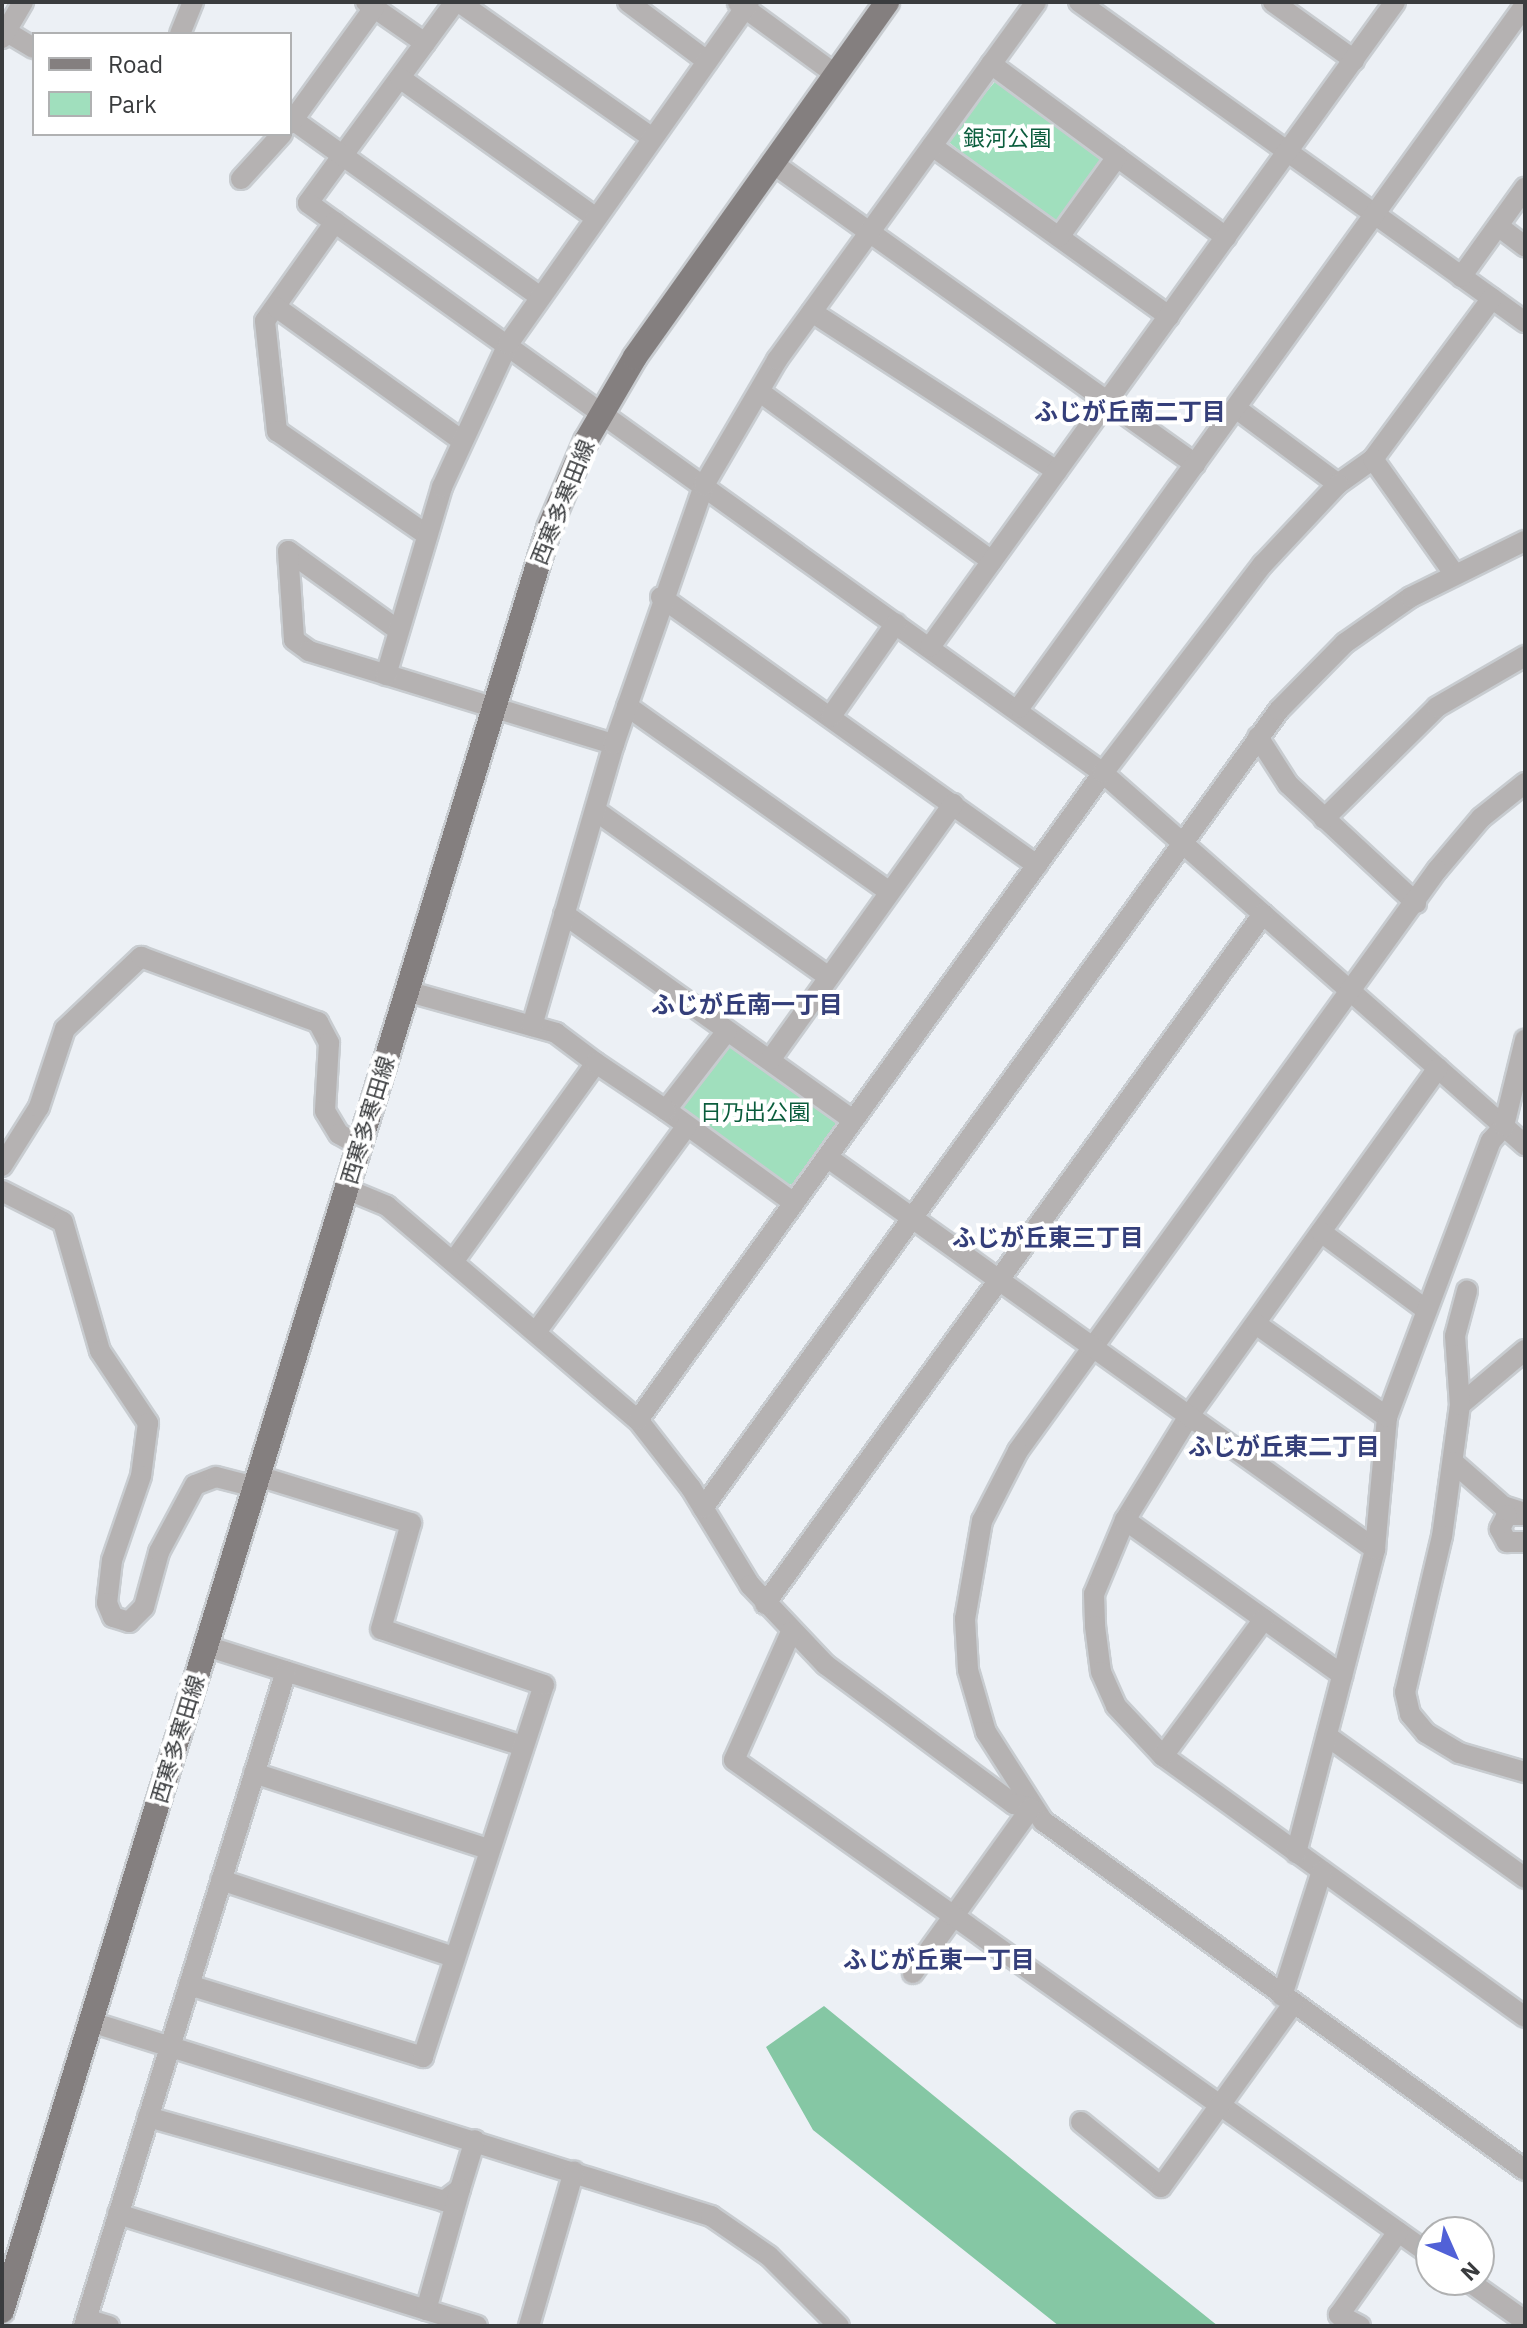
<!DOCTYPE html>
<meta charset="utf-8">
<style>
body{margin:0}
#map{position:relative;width:1527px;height:2328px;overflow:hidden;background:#ecf0f5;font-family:"IBM Plex Sans","Noto Sans JP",sans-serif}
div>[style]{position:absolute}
.green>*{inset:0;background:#a0dfbd}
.forest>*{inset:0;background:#85c7a4}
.roads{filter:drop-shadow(2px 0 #c8ccd0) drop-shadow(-2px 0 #c8ccd0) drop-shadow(0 2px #c8ccd0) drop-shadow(0 -2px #c8ccd0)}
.minor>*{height:20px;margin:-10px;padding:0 10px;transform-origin:10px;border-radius:10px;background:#b5b2b2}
.major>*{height:24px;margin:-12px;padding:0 12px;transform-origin:12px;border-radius:12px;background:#847f7f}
span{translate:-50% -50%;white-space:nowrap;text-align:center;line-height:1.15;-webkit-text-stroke:8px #fff;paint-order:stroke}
.park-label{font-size:22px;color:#0b5d3d}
.street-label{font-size:22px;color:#3a3c3e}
.neighbourhood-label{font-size:24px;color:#353f7a;font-weight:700}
.frame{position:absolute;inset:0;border:4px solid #3a3c3e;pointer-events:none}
.legend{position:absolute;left:32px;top:32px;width:260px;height:104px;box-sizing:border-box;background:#fff;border:2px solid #b0b1b2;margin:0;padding:10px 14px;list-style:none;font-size:24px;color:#3a3c3e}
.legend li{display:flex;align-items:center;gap:16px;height:40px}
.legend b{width:40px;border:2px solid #b0b1b2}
.north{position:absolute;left:1415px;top:2216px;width:80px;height:80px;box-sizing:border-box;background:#fff;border:2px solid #b0b1b2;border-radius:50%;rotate:135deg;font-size:22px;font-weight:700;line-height:32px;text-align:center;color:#3a3c3e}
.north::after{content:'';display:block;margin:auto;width:28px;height:36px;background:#5161d7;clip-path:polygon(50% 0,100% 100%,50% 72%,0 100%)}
</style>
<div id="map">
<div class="green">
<div style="clip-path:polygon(998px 78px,1104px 158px,1105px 166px,1055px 226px,946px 140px)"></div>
<div style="clip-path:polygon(732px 1042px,834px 1116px,836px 1125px,796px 1183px,785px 1186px,680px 1111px,723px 1043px)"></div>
</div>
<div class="forest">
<div style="clip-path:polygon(824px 2006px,1070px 2207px,1218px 2326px,1059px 2326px,813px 2130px,766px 2047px)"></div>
</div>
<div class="roads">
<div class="minor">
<div style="left:366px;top:2px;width:72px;rotate:34.8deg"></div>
<div style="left:455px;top:2px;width:249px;rotate:126.2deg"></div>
<div style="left:308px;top:203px;width:978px;rotate:35.64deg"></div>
<div style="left:1103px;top:773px;width:563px;rotate:41.4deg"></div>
<div style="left:459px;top:2px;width:235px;rotate:35.1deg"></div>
<div style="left:628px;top:2px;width:99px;rotate:36.8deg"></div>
<div style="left:1079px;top:2px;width:549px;rotate:35.66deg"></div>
<div style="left:1273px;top:2px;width:100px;rotate:35.6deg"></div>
<div style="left:738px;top:3px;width:120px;rotate:36.2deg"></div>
<div style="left:2px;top:29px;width:37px;rotate:31deg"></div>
<div style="left:180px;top:34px;width:35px;rotate:-68deg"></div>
<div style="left:2px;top:38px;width:42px;rotate:-59.7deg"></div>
<div style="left:991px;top:64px;width:292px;rotate:36.4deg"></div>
<div style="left:400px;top:78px;width:239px;rotate:35.5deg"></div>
<div style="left:293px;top:120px;width:304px;rotate:35.6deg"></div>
<div style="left:290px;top:124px;width:143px;rotate:-54.1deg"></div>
<div style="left:932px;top:146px;width:292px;rotate:35.7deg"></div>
<div style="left:771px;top:162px;width:521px;rotate:35.46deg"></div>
<div style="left:241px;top:179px;width:61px;rotate:-47.7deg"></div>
<div style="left:335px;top:222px;width:121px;rotate:125.3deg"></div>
<div style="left:265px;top:321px;width:111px;rotate:83.8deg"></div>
<div style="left:277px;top:431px;width:183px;rotate:34.7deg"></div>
<div style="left:1498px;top:226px;width:34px;rotate:37deg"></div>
<div style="left:1059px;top:237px;width:99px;rotate:-54.1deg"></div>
<div style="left:1461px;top:277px;width:110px;rotate:-54.3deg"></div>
<div style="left:276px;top:307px;width:228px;rotate:35.7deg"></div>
<div style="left:812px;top:312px;width:292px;rotate:33deg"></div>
<div style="left:760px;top:392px;width:287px;rotate:36.1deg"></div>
<div style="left:1237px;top:409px;width:126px;rotate:36.6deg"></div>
<div style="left:1338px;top:484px;width:43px;rotate:-35.5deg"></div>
<div style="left:1373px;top:459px;width:200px;rotate:-53.5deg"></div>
<div style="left:1373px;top:459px;width:138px;rotate:54.7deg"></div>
<div style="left:661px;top:597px;width:462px;rotate:35.5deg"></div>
<div style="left:398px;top:630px;width:135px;rotate:-144.3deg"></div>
<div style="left:288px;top:551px;width:89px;rotate:86.1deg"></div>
<div style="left:294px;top:640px;width:19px;rotate:36deg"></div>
<div style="left:309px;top:651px;width:319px;rotate:17deg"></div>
<div style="left:930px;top:647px;width:795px;rotate:-54.21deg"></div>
<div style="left:386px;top:675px;width:196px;rotate:-73.4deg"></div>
<div style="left:442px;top:487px;width:157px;rotate:-65.2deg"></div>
<div style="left:508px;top:344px;width:418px;rotate:-54.8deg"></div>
<div style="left:627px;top:706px;width:322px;rotate:35.3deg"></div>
<div style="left:1019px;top:708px;width:866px;rotate:-54.25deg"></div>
<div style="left:831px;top:716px;width:113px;rotate:-55deg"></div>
<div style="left:1258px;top:737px;width:56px;rotate:57.4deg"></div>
<div style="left:1288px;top:784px;width:175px;rotate:42.9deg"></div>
<div style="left:1525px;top:783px;width:56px;rotate:141.5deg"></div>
<div style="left:1481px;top:818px;width:68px;rotate:130.2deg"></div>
<div style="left:1437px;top:870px;width:716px;rotate:125.8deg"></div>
<div style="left:1018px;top:1451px;width:79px;rotate:117.2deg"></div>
<div style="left:982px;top:1521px;width:99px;rotate:99.8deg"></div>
<div style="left:965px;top:1619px;width:51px;rotate:86.6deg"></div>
<div style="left:968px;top:1670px;width:65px;rotate:73.8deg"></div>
<div style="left:986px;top:1732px;width:106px;rotate:57.4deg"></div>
<div style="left:1043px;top:1821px;width:595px;rotate:35.91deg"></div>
<div style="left:596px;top:811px;width:286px;rotate:35.5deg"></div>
<div style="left:1324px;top:819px;width:159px;rotate:-44.7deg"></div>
<div style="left:1437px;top:707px;width:102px;rotate:-30.1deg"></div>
<div style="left:564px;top:914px;width:355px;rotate:35.5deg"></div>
<div style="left:406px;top:991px;width:156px;rotate:15.6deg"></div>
<div style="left:556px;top:1033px;width:50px;rotate:36.9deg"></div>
<div style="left:596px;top:1063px;width:245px;rotate:125.7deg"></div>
<div style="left:532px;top:1026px;width:294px;rotate:-73.8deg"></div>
<div style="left:614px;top:744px;width:274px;rotate:-70.8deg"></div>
<div style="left:704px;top:485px;width:145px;rotate:-59.7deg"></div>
<div style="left:777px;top:360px;width:442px;rotate:-54.1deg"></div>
<div style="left:727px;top:1031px;width:100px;rotate:127.7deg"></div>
<div style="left:666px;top:1110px;width:158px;rotate:36deg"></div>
<div style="left:770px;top:1060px;width:315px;rotate:-54.4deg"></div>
<div style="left:596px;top:1063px;width:84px;rotate:33.9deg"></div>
<div style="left:1438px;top:1068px;width:428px;rotate:125.6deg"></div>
<div style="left:1189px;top:1416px;width:122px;rotate:121.6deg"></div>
<div style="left:1125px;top:1520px;width:80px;rotate:112.7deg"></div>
<div style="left:1094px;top:1594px;width:32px;rotate:88deg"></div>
<div style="left:1095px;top:1626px;width:46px;rotate:82.6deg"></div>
<div style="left:1101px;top:1672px;width:37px;rotate:66deg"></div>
<div style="left:1116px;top:1706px;width:69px;rotate:46.8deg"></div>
<div style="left:1163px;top:1756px;width:446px;rotate:35.8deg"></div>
<div style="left:827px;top:1157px;width:674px;rotate:35.58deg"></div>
<div style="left:2px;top:1166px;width:70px;rotate:-57.9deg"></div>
<div style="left:39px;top:1107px;width:82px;rotate:-71.6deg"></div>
<div style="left:65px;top:1029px;width:105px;rotate:-43.5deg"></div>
<div style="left:141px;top:957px;width:189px;rotate:20.2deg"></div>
<div style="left:318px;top:1022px;width:24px;rotate:62deg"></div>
<div style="left:329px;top:1043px;width:68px;rotate:93.4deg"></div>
<div style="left:325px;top:1111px;width:27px;rotate:59deg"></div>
<div style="left:339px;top:1134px;width:23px;rotate:29deg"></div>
<div style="left:346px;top:1189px;width:44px;rotate:22.5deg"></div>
<div style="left:387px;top:1206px;width:330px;rotate:40.5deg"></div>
<div style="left:638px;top:1420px;width:86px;rotate:52.1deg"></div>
<div style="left:691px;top:1488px;width:114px;rotate:58.7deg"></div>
<div style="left:750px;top:1585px;width:110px;rotate:46.5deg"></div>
<div style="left:826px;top:1665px;width:234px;rotate:36.5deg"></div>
<div style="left:1014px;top:1804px;width:17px;rotate:13deg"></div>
<div style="left:1031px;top:1808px;width:203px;rotate:125.6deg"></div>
<div style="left:2px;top:1191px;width:68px;rotate:26.9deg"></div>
<div style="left:63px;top:1222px;width:134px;rotate:74deg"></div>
<div style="left:100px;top:1351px;width:87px;rotate:56.3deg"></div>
<div style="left:148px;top:1423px;width:53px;rotate:97.5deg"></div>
<div style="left:141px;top:1476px;width:89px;rotate:109deg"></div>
<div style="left:112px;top:1560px;width:43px;rotate:96.6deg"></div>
<div style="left:107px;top:1603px;width:15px;rotate:67deg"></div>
<div style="left:113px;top:1617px;width:17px;rotate:17deg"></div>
<div style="left:129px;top:1622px;width:21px;rotate:-45deg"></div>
<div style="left:144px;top:1607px;width:57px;rotate:-74.7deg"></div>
<div style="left:159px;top:1552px;width:76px;rotate:-61.8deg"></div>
<div style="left:195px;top:1485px;width:22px;rotate:-21deg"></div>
<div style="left:216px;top:1477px;width:40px;rotate:14.4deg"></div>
<div style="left:1321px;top:1232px;width:129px;rotate:36.5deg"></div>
<div style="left:1256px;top:1324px;width:161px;rotate:35.4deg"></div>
<div style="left:536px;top:1332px;width:255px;rotate:-53.8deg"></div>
<div style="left:1525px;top:1350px;width:85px;rotate:139.8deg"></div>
<div style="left:1460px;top:1405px;width:132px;rotate:97.8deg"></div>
<div style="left:1442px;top:1536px;width:160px;rotate:103.3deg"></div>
<div style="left:1405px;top:1692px;width:23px;rotate:77deg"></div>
<div style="left:1410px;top:1714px;width:25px;rotate:50deg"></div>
<div style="left:1426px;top:1733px;width:39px;rotate:31deg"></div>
<div style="left:1459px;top:1753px;width:69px;rotate:16.1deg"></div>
<div style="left:1460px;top:1405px;width:69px;rotate:-94.1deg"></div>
<div style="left:1455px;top:1336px;width:47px;rotate:-75.1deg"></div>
<div style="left:638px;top:1420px;width:797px;rotate:-54.3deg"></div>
<div style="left:1103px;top:773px;width:263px;rotate:-52.6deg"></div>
<div style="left:1263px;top:564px;width:110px;rotate:-46.8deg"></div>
<div style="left:1453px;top:1462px;width:67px;rotate:41.3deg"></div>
<div style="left:1503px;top:1506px;width:23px;rotate:18deg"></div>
<div style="left:703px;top:1508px;width:984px;rotate:-54.18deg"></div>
<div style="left:1279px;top:710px;width:94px;rotate:-45.4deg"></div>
<div style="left:1345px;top:643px;width:80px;rotate:-34.9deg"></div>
<div style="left:1411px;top:597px;width:127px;rotate:-26.2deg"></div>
<div style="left:1525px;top:1515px;width:18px;rotate:180deg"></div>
<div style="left:1507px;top:1515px;width:16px;rotate:117deg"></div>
<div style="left:1500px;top:1529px;width:15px;rotate:62deg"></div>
<div style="left:1507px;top:1542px;width:18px"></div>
<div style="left:1125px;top:1520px;width:267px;rotate:35.5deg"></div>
<div style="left:765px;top:1604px;width:851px;rotate:-54.18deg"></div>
<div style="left:791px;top:1632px;width:140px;rotate:114deg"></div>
<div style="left:734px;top:1760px;width:855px;rotate:35.38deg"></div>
<div style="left:206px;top:1646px;width:329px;rotate:17.5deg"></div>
<div style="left:1327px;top:1736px;width:244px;rotate:35.6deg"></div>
<div style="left:1163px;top:1756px;width:170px;rotate:-53.6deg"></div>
<div style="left:254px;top:1773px;width:246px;rotate:18deg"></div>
<div style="left:1296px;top:1853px;width:314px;rotate:-75.4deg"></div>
<div style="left:1375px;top:1549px;width:133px;rotate:-84.8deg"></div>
<div style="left:1387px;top:1417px;width:295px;rotate:-69.4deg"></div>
<div style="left:1491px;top:1141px;width:20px;rotate:-49deg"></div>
<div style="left:1504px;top:1126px;width:89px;rotate:-76.3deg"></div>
<div style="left:221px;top:1880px;width:245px;rotate:18.3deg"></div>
<div style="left:189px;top:1985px;width:245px;rotate:17.1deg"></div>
<div style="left:423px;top:2057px;width:391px;rotate:-72deg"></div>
<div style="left:544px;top:1685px;width:172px;rotate:-161deg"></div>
<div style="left:381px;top:1629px;width:110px;rotate:-74.2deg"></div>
<div style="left:411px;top:1523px;width:160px;rotate:-162.9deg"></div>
<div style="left:1282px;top:1996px;width:131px;rotate:-72.3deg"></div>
<div style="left:91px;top:2022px;width:650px;rotate:17.38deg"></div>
<div style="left:711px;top:2216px;width:70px;rotate:34.6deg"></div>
<div style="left:769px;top:2256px;width:99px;rotate:45deg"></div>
<div style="left:148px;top:2117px;width:308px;rotate:15.8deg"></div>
<div style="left:444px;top:2201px;width:20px;rotate:-37deg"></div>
<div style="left:460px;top:2189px;width:51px;rotate:-73deg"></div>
<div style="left:1081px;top:2122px;width:103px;rotate:39.1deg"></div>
<div style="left:1161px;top:2187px;width:226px;rotate:-54.2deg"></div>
<div style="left:118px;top:2214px;width:376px;rotate:17.3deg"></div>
<div style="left:1467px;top:2280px;width:71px;rotate:35.3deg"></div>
<div style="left:426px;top:2310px;width:126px;rotate:-74.3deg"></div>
<div style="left:86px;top:2319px;width:24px;rotate:17deg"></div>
<div style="left:84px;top:2326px;width:685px;rotate:-72.86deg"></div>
<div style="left:529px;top:2326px;width:161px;rotate:-73.8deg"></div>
<div style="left:1360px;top:2326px;width:24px;rotate:-152deg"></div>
<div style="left:1339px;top:2315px;width:102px;rotate:-54.6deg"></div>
</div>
<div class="major">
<div style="left:2px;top:2311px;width:1865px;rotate:-72.94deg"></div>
<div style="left:549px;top:528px;width:95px;rotate:-67deg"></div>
<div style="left:586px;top:441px;width:97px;rotate:-59.7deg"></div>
<div style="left:635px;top:357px;width:435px;rotate:-54.6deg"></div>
</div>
</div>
<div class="park-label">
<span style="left:1007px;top:138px">銀河公園</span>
<span style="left:755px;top:1112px">日乃出公園</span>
</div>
<div class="street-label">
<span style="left:562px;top:502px;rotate:-68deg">西寒多寒田線</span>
<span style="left:367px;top:1120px;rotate:-73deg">西寒多寒田線</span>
<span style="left:177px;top:1739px;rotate:-73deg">西寒多寒田線</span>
</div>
<div class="neighbourhood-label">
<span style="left:1130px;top:412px">ふじが丘南二丁目</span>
<span style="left:747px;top:1005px">ふじが丘南一丁目</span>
<span style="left:1048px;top:1238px">ふじが丘東三丁目</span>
<span style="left:1284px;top:1447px">ふじが丘東二丁目</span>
<span style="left:939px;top:1960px">ふじが丘東一丁目</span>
</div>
<div class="frame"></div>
<ul class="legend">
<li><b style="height:10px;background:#847f7f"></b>Road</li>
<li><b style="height:22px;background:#a0dfbd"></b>Park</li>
</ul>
<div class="north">N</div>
</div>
